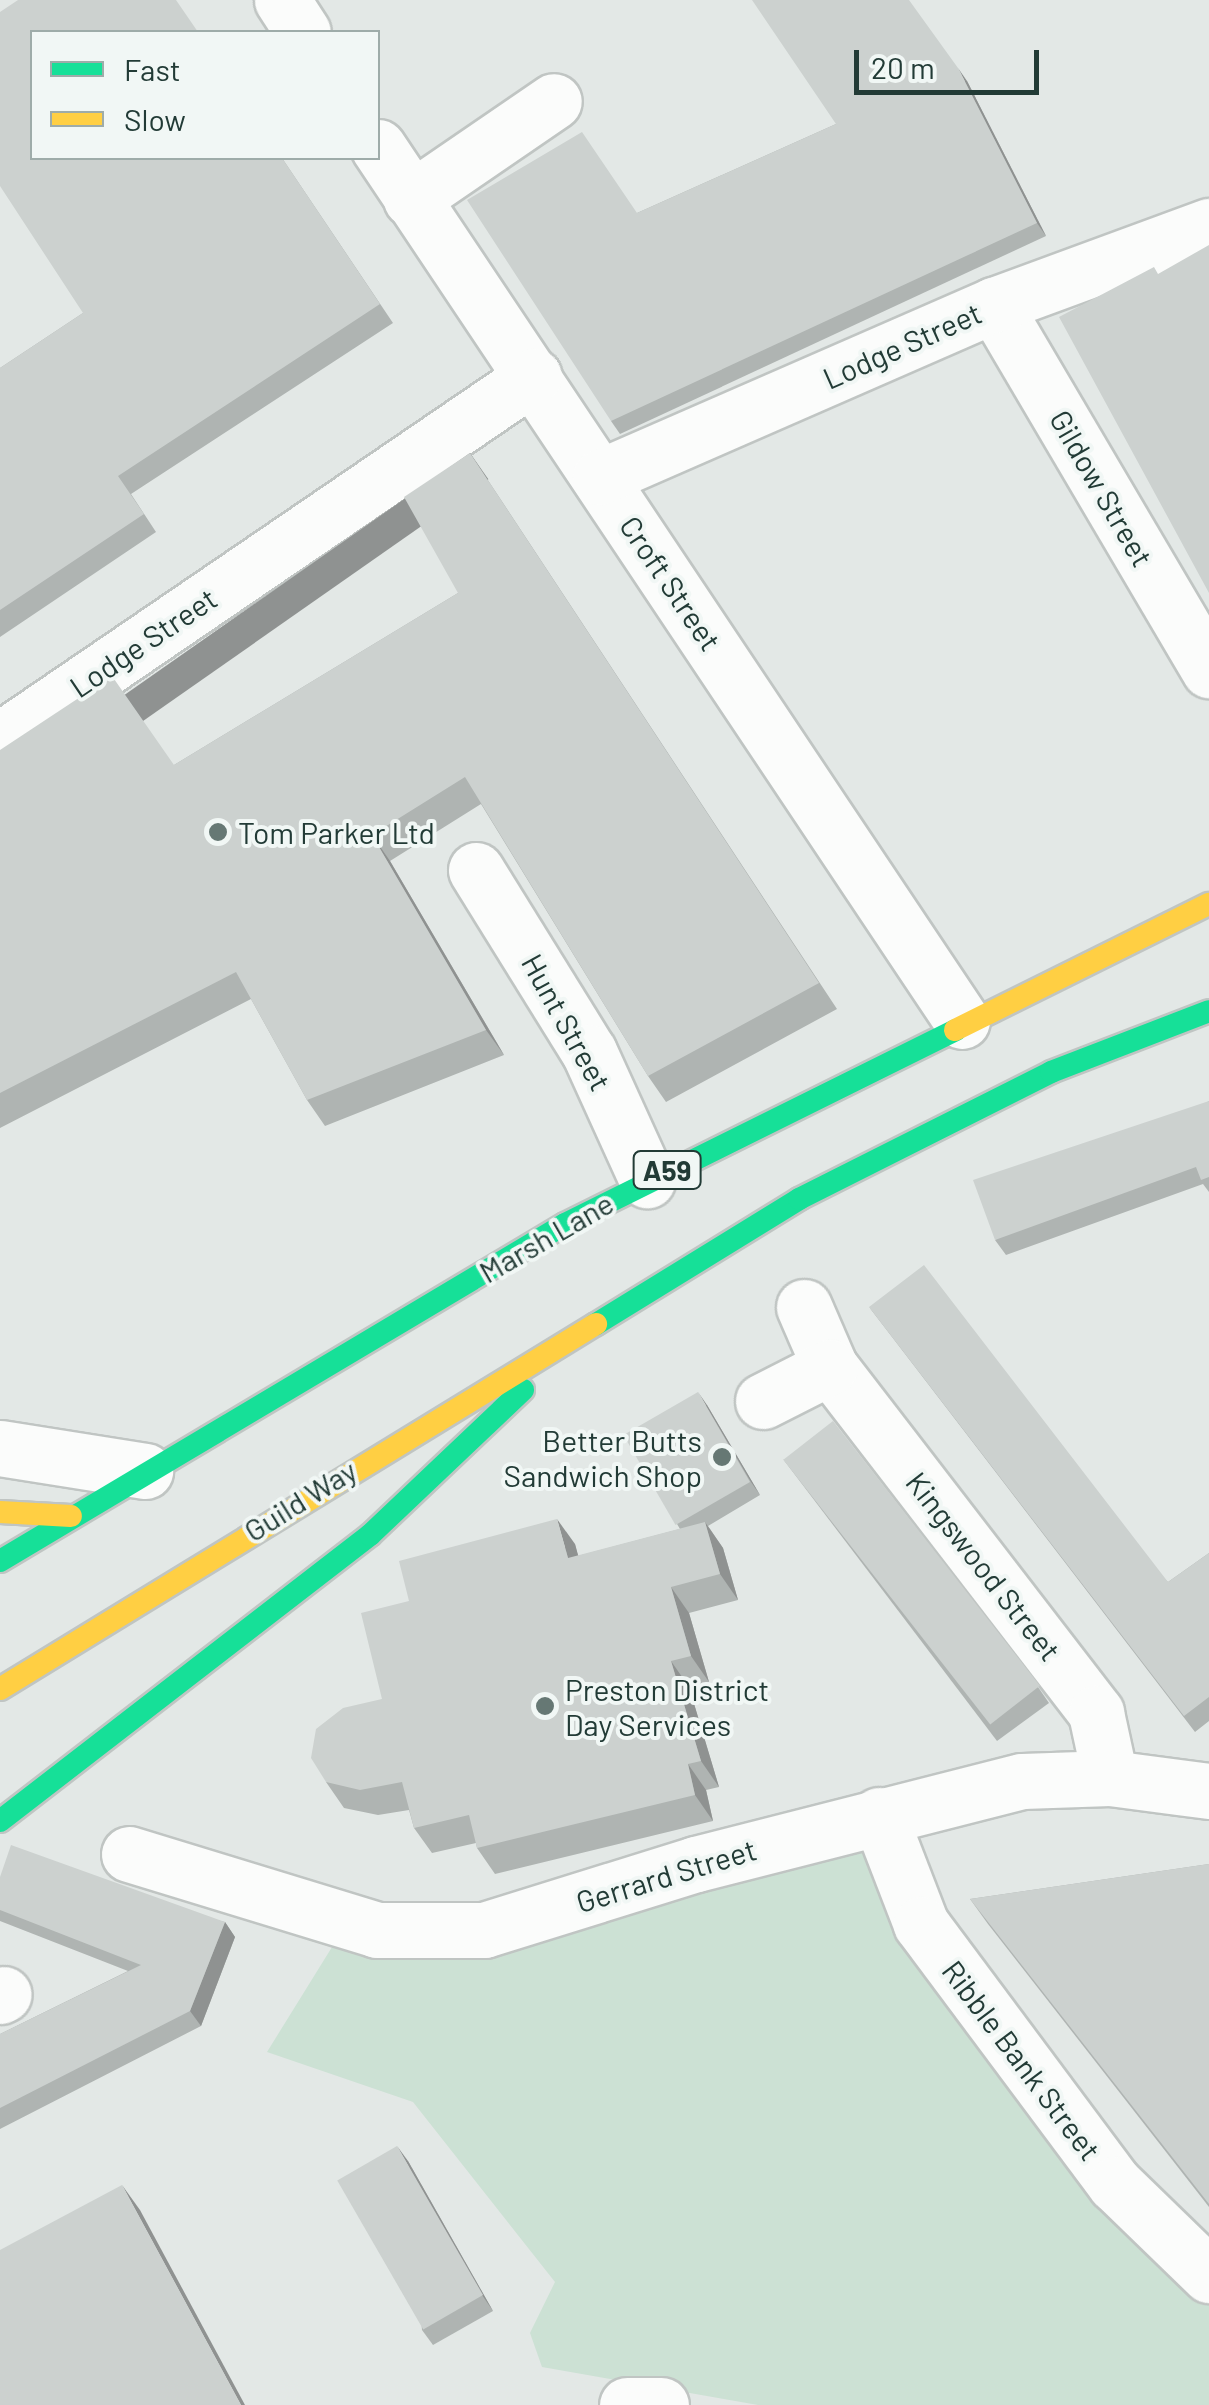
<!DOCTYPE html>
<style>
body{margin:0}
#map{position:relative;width:1209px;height:2405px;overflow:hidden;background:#e3e8e6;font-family:Barlow,sans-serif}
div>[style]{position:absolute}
.green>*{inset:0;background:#cce1d4}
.roads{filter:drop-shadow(2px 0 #c0c5c3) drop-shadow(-2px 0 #c0c5c3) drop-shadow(0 2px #c0c5c3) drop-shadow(0 -2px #c0c5c3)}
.street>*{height:55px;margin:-27.5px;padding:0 27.5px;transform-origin:27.5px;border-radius:27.5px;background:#fbfcfb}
.fast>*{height:22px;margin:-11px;padding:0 11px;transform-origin:11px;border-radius:11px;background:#16e098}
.slow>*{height:22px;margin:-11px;padding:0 11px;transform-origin:11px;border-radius:11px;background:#ffcf43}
.wall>*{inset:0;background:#afb4b2}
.shaded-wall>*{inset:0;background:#8f9291;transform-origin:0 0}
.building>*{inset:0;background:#ccd1cf;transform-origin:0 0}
.dots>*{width:28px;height:28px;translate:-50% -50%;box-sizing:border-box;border:5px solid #f1f7f5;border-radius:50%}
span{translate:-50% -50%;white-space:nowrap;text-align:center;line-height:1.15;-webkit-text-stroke:8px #f1f7f5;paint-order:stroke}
.shield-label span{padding:2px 8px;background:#f1f7f5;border:2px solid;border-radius:8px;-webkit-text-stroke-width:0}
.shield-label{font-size:28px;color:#223b36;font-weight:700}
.street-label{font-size:30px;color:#223b36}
.poi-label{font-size:30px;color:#223b36}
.left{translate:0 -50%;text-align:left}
.right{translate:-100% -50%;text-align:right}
.legend{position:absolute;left:30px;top:30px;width:350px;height:130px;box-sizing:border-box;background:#f1f7f5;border:2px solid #9eaca9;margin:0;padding:12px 18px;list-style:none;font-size:30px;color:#223b36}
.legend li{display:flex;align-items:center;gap:20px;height:50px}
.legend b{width:50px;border:2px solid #9eaca9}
.scale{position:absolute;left:854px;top:50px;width:185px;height:45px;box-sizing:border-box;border:5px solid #223b36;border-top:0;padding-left:12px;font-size:30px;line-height:35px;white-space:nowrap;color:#223b36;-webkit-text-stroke:8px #f1f7f5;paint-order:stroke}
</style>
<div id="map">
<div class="green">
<div style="clip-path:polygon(868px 1831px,1209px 2291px,1209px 2405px,758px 2405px,542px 2367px,530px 2333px,555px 2282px,413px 2102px,267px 2052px,337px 1939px)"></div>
</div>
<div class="roads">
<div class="street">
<div style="left:282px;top:0;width:38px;rotate:57deg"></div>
<div style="left:378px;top:147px;width:1051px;rotate:56.25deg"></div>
<div style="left:411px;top:199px;width:173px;rotate:-34.4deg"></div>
<div style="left:994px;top:305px;width:424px;rotate:59.5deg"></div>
<div style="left:600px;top:477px;width:430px;rotate:-23.6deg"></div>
<div style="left:994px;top:305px;width:229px;rotate:-20.2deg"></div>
<div style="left:0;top:740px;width:646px;rotate:-34.28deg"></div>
<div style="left:476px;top:870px;width:214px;rotate:58.2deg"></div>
<div style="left:589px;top:1052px;width:141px;rotate:65.6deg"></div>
<div style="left:804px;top:1307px;width:65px;rotate:66.6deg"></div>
<div style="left:830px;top:1367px;width:436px;rotate:52.4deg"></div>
<div style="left:1096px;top:1713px;width:66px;rotate:77.8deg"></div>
<div style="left:763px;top:1401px;width:75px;rotate:-26.9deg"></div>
<div style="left:0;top:1448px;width:147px;rotate:9deg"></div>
<div style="left:879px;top:1815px;width:117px;rotate:68.9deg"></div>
<div style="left:921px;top:1924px;width:324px;rotate:53.3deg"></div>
<div style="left:1115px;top:2184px;width:131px;rotate:44.1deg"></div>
<div style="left:129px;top:1854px;width:259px;rotate:17deg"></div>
<div style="left:377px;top:1930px;width:107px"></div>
<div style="left:484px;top:1930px;width:222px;rotate:-17.3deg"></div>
<div style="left:696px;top:1864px;width:336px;rotate:-14.3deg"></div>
<div style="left:1022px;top:1781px;width:88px;rotate:-2deg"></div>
<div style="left:1110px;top:1778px;width:100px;rotate:7.5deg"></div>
<div style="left:0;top:1996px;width:4px;rotate:-27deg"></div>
<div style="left:627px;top:2405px;width:34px"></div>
</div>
<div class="fast">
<div style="left:596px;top:1324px;width:238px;rotate:-31.6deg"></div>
<div style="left:799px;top:1199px;width:282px;rotate:-26.7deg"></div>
<div style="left:1051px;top:1072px;width:169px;rotate:-21.1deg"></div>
<div style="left:0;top:1561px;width:658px;rotate:-30.81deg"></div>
<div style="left:565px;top:1224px;width:436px;rotate:-26.4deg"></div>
<div style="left:0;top:1821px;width:468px;rotate:-37.7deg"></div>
<div style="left:370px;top:1535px;width:211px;rotate:-43.5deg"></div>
</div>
<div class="slow">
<div style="left:955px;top:1030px;width:284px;rotate:-26.4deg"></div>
<div style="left:0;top:1512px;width:71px;rotate:3.2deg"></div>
<div style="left:0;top:1689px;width:699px;rotate:-31.48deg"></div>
</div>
</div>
<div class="wall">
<div style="clip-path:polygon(967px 81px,1046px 236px,620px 434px,611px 421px,637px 213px,836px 124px)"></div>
<div style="clip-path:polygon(282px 158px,393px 323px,131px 494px,156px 532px,0 637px,0 368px,83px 313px)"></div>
<div style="clip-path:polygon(470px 453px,837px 1009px,666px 1102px,648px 1076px,481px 804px,390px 861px,504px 1055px,325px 1126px,307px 1100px,251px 999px,0 1128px,0 750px,174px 765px,458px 593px)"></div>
<div style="clip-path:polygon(1209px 1101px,1209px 1192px,1203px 1184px,1006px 1255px,995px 1240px)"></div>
<div style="clip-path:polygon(869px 1307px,1168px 1582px,1209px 1553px,1209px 1721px,1195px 1732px)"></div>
<div style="clip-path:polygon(707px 1405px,760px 1495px,708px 1526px,723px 1548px,738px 1600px,689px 1613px,709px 1682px,689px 1687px,719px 1787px,706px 1790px,713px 1821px,495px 1874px,477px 1848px,476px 1843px,432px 1853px,414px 1828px,409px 1810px,378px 1815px,344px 1808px,326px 1782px,382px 1699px,409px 1601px,575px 1544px,578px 1556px,680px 1529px,624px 1435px)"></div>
<div style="clip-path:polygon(783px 1459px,1038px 1687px,1049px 1703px,997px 1741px)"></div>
<div style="clip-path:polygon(1209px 1864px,1209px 2207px,988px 1924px,970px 1899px)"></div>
<div style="clip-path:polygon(0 1877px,225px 1922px,235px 1937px,201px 2026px,0 2129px,0 2034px,128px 1971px,0 1921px)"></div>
<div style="clip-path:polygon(408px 2161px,493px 2311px,433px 2345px,422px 2330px)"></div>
</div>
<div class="shaded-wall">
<div style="clip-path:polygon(958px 68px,967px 81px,1046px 236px,1037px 223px)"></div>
<div style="left:470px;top:453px;width:32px;height:635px;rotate:55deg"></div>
<div style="clip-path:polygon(372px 835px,390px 861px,504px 1055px,486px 1030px)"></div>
<div style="clip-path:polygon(698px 1392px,707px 1405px,760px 1495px,751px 1482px)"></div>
<div style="clip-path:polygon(557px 1519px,575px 1544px,586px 1584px,568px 1558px)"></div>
<div style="clip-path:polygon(705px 1522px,723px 1548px,738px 1600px,720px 1574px)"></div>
<div style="clip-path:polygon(671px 1587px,689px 1613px,709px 1682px,691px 1656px)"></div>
<div style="clip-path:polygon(671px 1661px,689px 1687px,719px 1787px,701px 1761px)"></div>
<div style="clip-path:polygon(688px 1764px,706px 1790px,713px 1821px,695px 1795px)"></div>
<div style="clip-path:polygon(225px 1922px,235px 1937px,201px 2026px,190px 2011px)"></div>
<div style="clip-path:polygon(397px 2146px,408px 2161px,493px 2311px,482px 2295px)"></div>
<div style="clip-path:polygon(122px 2185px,140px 2210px,245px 2405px,241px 2405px)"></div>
</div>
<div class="building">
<div style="clip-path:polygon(18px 0,176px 0,198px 32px,32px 32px,32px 158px,282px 158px,380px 304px,118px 476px,144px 514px,0 610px,0 368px,83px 313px,0 186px,0 12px)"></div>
<div style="clip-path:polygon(752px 0,909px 0,958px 68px,1037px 223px,611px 421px,467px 200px,582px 132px,637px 213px,836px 124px)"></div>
<div style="clip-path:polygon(1209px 245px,1209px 593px,1059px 317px,1154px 267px,1158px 274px)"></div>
<div style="clip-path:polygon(470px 453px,819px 983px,648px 1076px,465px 777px,372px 835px,486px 1030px,307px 1100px,236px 972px,0 1093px,0 750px,112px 676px,174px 765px,458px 593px,404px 497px)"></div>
<div style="clip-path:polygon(1209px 1101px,1209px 1177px,1201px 1180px,1196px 1167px,995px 1240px,973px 1180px)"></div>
<div style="clip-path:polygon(924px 1265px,1168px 1582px,1209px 1553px,1209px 1697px,1184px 1716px,869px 1307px)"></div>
<div style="left:698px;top:1392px;width:104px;height:86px;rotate:60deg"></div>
<div style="left:833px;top:1421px;width:336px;height:63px;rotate:52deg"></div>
<div style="clip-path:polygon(557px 1519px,568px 1558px,705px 1522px,720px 1574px,671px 1587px,691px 1656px,671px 1661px,701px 1761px,688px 1764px,695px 1795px,477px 1848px,469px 1815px,414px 1828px,402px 1782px,360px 1790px,326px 1782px,311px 1758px,316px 1729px,343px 1708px,382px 1699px,361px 1613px,409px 1601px,399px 1561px)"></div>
<div style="clip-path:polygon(11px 1845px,225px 1922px,190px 2011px,0 2108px,0 2034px,141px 1965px,0 1910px,0 1877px)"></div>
<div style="clip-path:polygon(1209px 1864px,1209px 2204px,970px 1899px)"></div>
<div style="left:397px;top:2146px;width:172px;height:69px;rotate:60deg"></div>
<div style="clip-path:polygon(122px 2185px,241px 2405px,0 2405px,0 2250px)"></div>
</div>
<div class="dots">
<div style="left:218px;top:832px;background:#667874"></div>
<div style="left:722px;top:1457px;background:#667874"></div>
<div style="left:545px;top:1706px;background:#667874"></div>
</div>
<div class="shield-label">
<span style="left:667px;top:1170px">A59</span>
</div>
<div class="street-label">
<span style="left:902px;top:345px;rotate:-24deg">Lodge Street</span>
<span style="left:1102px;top:488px;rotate:60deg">Gildow Street</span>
<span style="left:671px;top:583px;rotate:56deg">Croft Street</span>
<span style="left:143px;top:642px;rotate:-34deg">Lodge Street</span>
<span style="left:567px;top:1022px;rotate:61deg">Hunt Street</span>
<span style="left:546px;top:1237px;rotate:-30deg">Marsh Lane</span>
<span style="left:300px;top:1500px;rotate:-32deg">Guild Way</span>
<span style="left:984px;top:1566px;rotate:52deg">Kingswood Street</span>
<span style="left:666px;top:1875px;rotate:-17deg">Gerrard Street</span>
<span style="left:1022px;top:2060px;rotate:53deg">Ribble Bank Street</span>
</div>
<div class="poi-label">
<span class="left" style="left:238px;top:832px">Tom Parker Ltd</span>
<span class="right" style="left:702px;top:1457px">Better Butts<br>Sandwich Shop</span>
<span class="left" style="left:565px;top:1706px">Preston District<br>Day Services</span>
</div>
<ul class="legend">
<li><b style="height:12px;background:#16e098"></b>Fast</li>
<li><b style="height:12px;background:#ffcf43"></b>Slow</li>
</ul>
<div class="scale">20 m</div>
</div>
